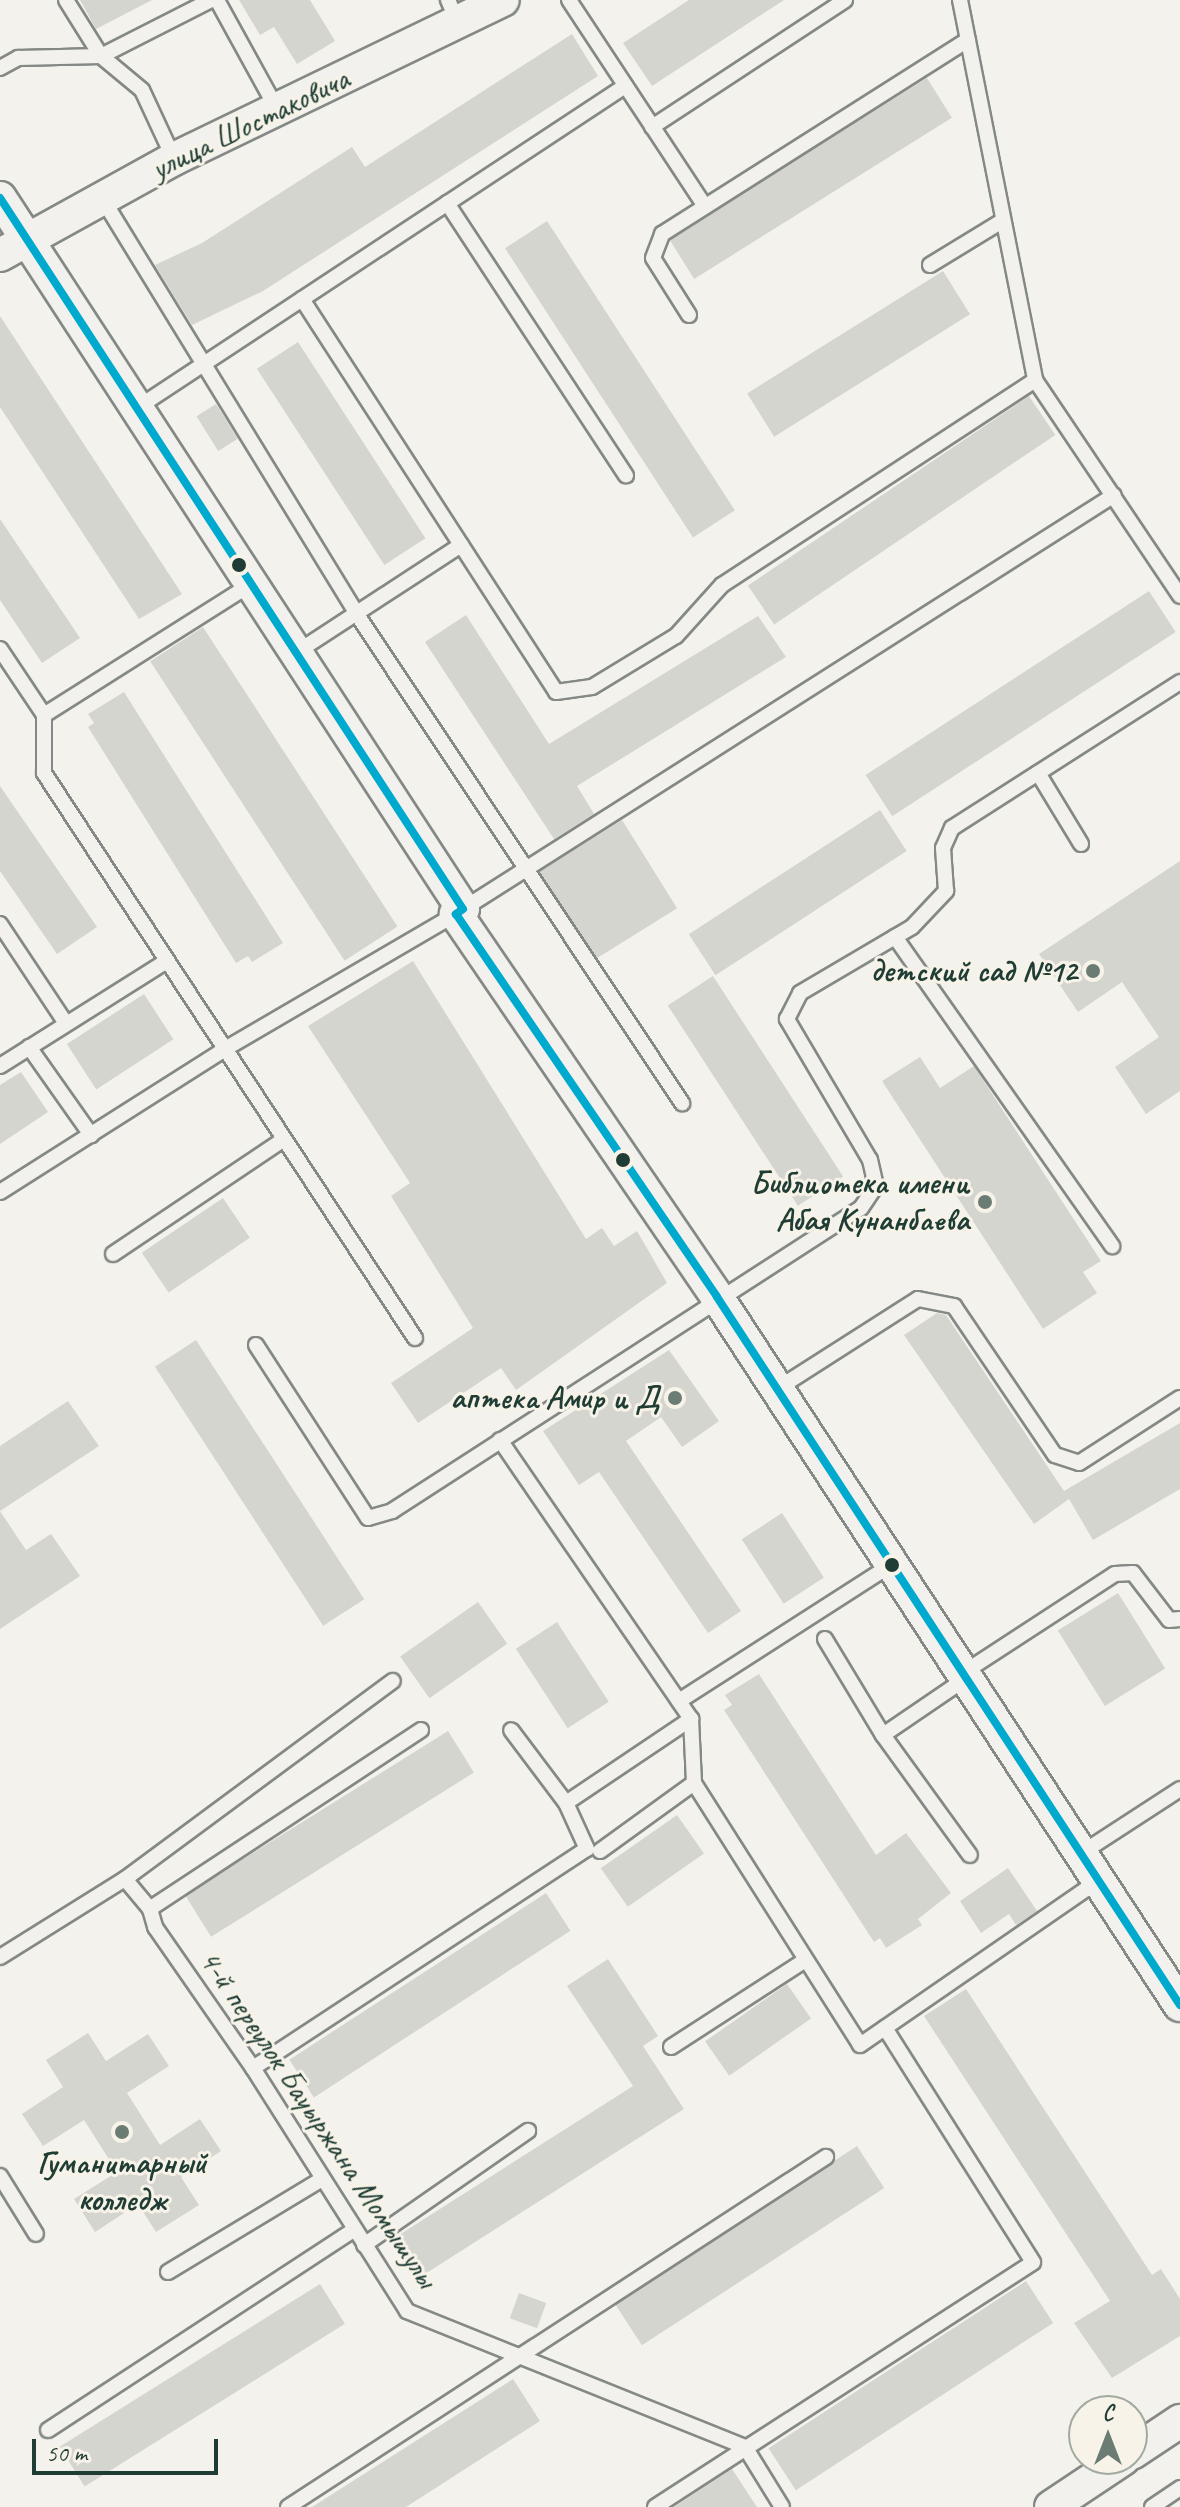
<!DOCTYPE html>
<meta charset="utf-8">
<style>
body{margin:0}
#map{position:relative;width:1180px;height:2507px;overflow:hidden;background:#f4f2ec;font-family:Caveat,sans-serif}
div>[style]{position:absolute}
.building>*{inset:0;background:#d5d5d0;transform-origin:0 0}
.roads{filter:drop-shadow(2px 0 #848985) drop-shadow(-2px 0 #848985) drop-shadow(0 2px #848985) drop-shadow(0 -2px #848985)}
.service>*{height:14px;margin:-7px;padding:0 7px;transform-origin:7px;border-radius:7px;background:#f2f1ed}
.tertiary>*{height:32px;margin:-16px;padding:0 16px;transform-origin:16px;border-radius:16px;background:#f2f1ed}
.bus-1>*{height:8px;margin:-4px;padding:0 4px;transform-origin:4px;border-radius:4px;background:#00a9ce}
.dots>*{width:22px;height:22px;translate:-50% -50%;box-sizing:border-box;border:4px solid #f7f3e8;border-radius:50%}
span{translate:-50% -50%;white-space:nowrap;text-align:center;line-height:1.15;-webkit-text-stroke:6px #f7f3e8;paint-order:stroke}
.street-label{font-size:32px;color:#1f3d34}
.poi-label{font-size:32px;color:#1f3d34;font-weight:700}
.right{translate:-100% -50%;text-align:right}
.north{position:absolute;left:1068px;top:2395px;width:80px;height:80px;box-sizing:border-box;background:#f7f3e8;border:2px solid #a1aaa0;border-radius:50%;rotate:0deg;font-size:22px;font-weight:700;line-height:32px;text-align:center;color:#1f3d34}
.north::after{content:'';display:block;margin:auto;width:28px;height:36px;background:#6a7c74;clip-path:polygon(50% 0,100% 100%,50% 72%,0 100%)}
.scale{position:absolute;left:32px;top:2439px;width:186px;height:36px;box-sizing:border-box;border:4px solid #1f3d34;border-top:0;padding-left:10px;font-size:24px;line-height:28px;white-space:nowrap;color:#1f3d34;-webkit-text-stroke:6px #f7f3e8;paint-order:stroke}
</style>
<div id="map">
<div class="building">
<div style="clip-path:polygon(80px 0,152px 0,96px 29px)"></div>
<div style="clip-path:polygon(239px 0,310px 0,335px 41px,297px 64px,274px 27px,260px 35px)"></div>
<div style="clip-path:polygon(689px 0,784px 0,652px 86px,623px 43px)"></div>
<div style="clip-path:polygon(572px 34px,598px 76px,263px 291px,192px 325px,155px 265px,202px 243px,352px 147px,365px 167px)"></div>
<div style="left:927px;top:78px;width:47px;height:304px;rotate:58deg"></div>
<div style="left:547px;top:221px;width:345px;height:50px;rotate:57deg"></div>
<div style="left:943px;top:271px;width:51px;height:231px;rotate:58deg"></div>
<div style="clip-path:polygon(0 316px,182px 594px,139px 619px,0 407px)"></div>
<div style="left:298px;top:342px;width:234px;height:49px;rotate:57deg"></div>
<div style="left:1029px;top:396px;width:47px;height:339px;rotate:56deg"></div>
<div style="left:216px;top:404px;width:41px;height:23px;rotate:58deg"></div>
<div style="clip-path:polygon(0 519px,80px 638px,42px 663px,0 600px)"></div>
<div style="left:1149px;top:591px;width:49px;height:338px;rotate:57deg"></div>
<div style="clip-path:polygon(466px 615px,549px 744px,758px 616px,786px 657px,577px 786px,594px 814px,554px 839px,425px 642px)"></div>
<div style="left:203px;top:627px;width:357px;height:63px;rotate:57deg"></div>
<div style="clip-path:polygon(124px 692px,283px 943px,252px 962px,248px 956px,236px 963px,88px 727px,94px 723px,88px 714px)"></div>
<div style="clip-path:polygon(0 786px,97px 927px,57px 954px,0 871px)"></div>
<div style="left:880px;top:810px;width:49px;height:228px;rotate:57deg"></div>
<div style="left:622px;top:820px;width:104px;height:97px;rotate:58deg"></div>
<div style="clip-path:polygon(1180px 861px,1180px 1091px,1146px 1114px,1115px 1067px,1159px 1037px,1122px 982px,1078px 1012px,1039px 954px)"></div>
<div style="clip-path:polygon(413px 961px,586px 1239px,602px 1228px,614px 1246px,637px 1231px,667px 1283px,516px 1390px,501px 1368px,418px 1423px,391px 1383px,473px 1328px,391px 1196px,410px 1183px,308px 1026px)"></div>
<div style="left:713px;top:976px;width:239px;height:54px;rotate:57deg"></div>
<div style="left:144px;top:994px;width:54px;height:92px;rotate:57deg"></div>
<div style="clip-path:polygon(920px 1057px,940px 1088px,974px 1066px,1101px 1261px,1083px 1272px,1097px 1293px,1043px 1329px,882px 1081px)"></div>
<div style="clip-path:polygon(21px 1072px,48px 1112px,0 1144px,0 1085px)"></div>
<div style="left:223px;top:1198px;width:48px;height:98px;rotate:56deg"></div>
<div style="clip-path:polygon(937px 1313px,946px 1315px,1064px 1491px,1180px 1423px,1180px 1489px,1093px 1540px,1069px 1499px,1034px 1524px,904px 1335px)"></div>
<div style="left:196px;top:1340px;width:309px;height:49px;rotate:57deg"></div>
<div style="clip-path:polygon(669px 1350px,719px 1421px,682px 1447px,661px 1417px,626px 1441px,741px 1611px,708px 1633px,599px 1472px,579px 1485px,543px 1431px)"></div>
<div style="clip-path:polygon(68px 1401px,99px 1446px,0 1511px,26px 1550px,51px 1534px,80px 1576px,0 1629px,0 1446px)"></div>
<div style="left:782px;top:1513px;width:77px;height:48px;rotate:57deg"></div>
<div style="left:1118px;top:1593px;width:89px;height:71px;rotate:58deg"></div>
<div style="left:478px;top:1602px;width:51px;height:95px;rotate:55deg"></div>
<div style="left:557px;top:1622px;width:95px;height:49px;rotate:57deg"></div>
<div style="clip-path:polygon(759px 1674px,876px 1855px,906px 1833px,951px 1893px,918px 1919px,922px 1925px,886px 1948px,880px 1938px,874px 1942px,724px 1710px,732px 1705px,725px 1695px)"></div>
<div style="left:448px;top:1731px;width:49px;height:310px;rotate:58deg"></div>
<div style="left:677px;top:1815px;width:47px;height:93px;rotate:55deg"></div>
<div style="clip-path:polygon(1008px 1868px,1037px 1911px,1016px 1925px,1009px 1914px,981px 1933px,960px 1901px)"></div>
<div style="left:546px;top:1893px;width:45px;height:306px;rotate:57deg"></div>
<div style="clip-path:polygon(608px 1959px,658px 2036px,643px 2046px,684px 2109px,425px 2274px,399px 2235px,633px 2086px,567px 1986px)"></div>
<div style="left:787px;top:1984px;width:42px;height:100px;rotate:55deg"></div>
<div style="clip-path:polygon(966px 1989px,1152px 2275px,1161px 2269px,1180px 2299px,1180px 2336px,1112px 2378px,1074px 2323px,1110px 2301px,924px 2016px)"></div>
<div style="clip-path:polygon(88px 2033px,106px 2061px,148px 2034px,169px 2066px,127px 2093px,160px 2145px,200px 2119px,221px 2151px,181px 2177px,199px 2205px,156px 2232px,138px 2204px,95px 2232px,74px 2199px,117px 2172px,84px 2120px,43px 2146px,22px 2114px,63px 2087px,46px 2060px)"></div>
<div style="left:857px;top:2146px;width:50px;height:289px;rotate:57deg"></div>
<div style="left:1026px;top:2281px;width:50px;height:307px;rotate:57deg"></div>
<div style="left:320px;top:2284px;width:47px;height:307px;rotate:58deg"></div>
<div style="left:519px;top:2293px;width:29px;height:27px;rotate:20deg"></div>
<div style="clip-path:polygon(513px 2379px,540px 2421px,406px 2507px,312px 2507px)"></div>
<div style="clip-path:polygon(732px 2469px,757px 2507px,674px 2507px)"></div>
</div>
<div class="roads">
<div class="service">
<div style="left:66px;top:0;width:66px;rotate:58deg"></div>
<div style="left:101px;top:56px;width:53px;rotate:39.7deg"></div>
<div style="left:142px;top:90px;width:76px;rotate:65.1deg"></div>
<div style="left:217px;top:0;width:124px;rotate:61.2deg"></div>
<div style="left:448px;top:0;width:24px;rotate:66deg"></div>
<div style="left:569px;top:0;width:245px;rotate:56.6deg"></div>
<div style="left:960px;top:0;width:387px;rotate:78.8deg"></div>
<div style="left:1035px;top:380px;width:260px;rotate:56.1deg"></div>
<div style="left:0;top:68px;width:21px;rotate:-29deg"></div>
<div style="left:18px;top:58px;width:83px;rotate:-1.4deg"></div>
<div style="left:101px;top:56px;width:123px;rotate:-27deg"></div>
<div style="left:652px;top:127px;width:231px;rotate:-33.3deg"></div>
<div style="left:102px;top:198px;width:487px;rotate:58.5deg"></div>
<div style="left:356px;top:613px;width:589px;rotate:56.36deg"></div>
<div style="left:447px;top:203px;width:326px;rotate:56.7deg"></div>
<div style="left:930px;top:265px;width:84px;rotate:-31.4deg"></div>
<div style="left:302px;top:299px;width:468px;rotate:57.1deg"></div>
<div style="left:556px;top:692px;width:36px;rotate:-8deg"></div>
<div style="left:592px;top:687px;width:98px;rotate:-31.3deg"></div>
<div style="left:676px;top:636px;width:69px;rotate:-48deg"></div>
<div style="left:722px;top:585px;width:374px;rotate:-33.2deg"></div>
<div style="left:689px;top:315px;width:67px;rotate:-122.3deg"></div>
<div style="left:653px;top:258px;width:26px;rotate:-69deg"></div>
<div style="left:662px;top:234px;width:362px;rotate:-32.4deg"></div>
<div style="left:137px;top:408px;width:585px;rotate:-33.42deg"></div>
<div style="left:0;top:649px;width:79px;rotate:56.3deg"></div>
<div style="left:44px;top:715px;width:58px;rotate:90deg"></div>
<div style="left:44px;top:773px;width:676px;rotate:56.71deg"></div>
<div style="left:297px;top:652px;width:196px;rotate:-33.1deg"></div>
<div style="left:44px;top:715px;width:244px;rotate:-32.3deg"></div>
<div style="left:1038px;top:773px;width:83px;rotate:58.8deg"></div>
<div style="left:463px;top:909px;width:771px;rotate:-32.45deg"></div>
<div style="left:0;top:924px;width:118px;rotate:56.4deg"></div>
<div style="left:895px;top:937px;width:378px;rotate:54.9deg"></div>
<div style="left:29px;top:1047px;width:108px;rotate:54.8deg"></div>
<div style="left:0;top:1066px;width:197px;rotate:-32.2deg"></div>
<div style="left:0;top:1192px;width:267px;rotate:-32.4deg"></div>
<div style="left:225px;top:1049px;width:268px;rotate:-30.3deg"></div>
<div style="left:113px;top:1254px;width:206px;rotate:-33.9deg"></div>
<div style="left:256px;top:1345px;width:206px;rotate:57.1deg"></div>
<div style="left:368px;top:1518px;width:25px;rotate:-16deg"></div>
<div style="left:392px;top:1511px;width:558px;rotate:-32.86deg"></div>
<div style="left:861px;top:1208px;width:27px;rotate:-56deg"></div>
<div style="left:876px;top:1186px;width:27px;rotate:-103deg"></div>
<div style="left:870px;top:1160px;width:164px;rotate:-120.5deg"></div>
<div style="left:787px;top:1019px;width:29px;rotate:-63deg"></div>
<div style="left:800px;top:993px;width:130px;rotate:-30.5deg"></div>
<div style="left:912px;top:927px;width:50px;rotate:-46.6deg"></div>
<div style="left:946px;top:891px;width:43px;rotate:-94deg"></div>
<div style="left:943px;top:848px;width:22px;rotate:-66deg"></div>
<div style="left:952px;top:828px;width:271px;rotate:-32.6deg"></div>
<div style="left:777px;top:1389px;width:167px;rotate:-32.6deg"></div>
<div style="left:918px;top:1299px;width:37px;rotate:11deg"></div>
<div style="left:954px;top:1306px;width:180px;rotate:55.9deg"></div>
<div style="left:1055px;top:1455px;width:25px;rotate:18deg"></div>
<div style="left:1079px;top:1463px;width:120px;rotate:-32.8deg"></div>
<div style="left:500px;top:1440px;width:338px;rotate:55.6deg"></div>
<div style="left:691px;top:1719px;width:64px;rotate:87.3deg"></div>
<div style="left:694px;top:1783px;width:310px;rotate:57.6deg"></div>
<div style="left:860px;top:2045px;width:289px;rotate:-34.6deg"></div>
<div style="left:825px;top:1639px;width:112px;rotate:58.9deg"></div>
<div style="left:883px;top:1735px;width:99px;rotate:-34.3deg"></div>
<div style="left:963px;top:1673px;width:181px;rotate:-33.1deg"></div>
<div style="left:1115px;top:1574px;width:18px;rotate:-3deg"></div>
<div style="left:1133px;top:1573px;width:59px;rotate:52.5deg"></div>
<div style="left:1169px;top:1620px;width:11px;rotate:-5deg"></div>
<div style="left:679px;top:1701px;width:252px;rotate:-32.7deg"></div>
<div style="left:421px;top:1730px;width:325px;rotate:146.6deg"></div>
<div style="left:150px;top:1909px;width:19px;rotate:74deg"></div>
<div style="left:155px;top:1927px;width:172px;rotate:55.2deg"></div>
<div style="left:253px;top:2068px;width:288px;rotate:57.6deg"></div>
<div style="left:407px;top:2311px;width:364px;rotate:21.9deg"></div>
<div style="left:745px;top:2447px;width:70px;rotate:58.3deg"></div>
<div style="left:883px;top:1735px;width:148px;rotate:54.1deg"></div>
<div style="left:566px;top:1803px;width:151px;rotate:-33.9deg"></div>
<div style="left:600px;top:1851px;width:116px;rotate:-35.9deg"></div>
<div style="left:1080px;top:1854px;width:119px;rotate:-33deg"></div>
<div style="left:125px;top:1879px;width:39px;rotate:50deg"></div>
<div style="left:0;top:1957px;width:147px;rotate:-32deg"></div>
<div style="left:125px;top:1879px;width:333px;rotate:-36.5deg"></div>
<div style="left:671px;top:2047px;width:158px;rotate:-32.9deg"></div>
<div style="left:253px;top:2068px;width:399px;rotate:-33.3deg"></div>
<div style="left:587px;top:1849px;width:51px;rotate:-114.5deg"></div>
<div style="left:566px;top:1803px;width:91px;rotate:-127deg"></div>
<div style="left:0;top:2176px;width:68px;rotate:58.2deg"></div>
<div style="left:364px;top:2245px;width:200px;rotate:-34.8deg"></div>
<div style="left:168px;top:2272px;width:180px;rotate:-31.1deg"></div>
<div style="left:48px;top:2430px;width:366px;rotate:-33.2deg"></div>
<div style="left:288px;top:2507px;width:642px;rotate:-33.05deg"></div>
<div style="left:655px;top:2507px;width:450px;rotate:-32.9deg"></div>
<div style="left:1033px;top:2262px;width:277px;rotate:-122.3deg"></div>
<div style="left:1152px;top:2507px;width:34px;rotate:-34deg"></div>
</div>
<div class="tertiary">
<div style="left:0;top:198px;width:848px;rotate:56.93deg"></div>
<div style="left:463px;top:909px;width:9px;rotate:144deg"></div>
<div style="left:456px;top:914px;width:463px;rotate:55.7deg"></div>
<div style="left:717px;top:1297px;width:846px;rotate:56.82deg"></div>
<div style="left:0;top:255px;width:199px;rotate:-28.9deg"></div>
<div style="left:174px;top:159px;width:365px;rotate:-25.8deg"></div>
<div style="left:1132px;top:2453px;width:58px;rotate:-33.7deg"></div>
<div style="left:1051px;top:2507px;width:87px;rotate:-33.7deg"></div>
</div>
</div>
<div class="bus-1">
<div style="left:0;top:198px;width:848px;rotate:56.93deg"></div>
<div style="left:463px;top:909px;width:9px;rotate:144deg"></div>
<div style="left:456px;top:914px;width:463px;rotate:55.7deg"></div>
<div style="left:717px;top:1297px;width:846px;rotate:56.82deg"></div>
</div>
<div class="dots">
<div style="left:239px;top:565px;background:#1f3d34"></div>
<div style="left:1093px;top:971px;background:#6a7c74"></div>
<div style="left:623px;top:1160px;background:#1f3d34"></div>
<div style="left:985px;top:1202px;background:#6a7c74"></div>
<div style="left:675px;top:1398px;background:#6a7c74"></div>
<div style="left:892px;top:1565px;background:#1f3d34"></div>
<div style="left:122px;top:2132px;background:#6a7c74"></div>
</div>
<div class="street-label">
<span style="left:250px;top:124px;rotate:-26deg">улица Шостаковича</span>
<span style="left:318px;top:2119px;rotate:56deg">4-й переулок Бауыржана Момышулы</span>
</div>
<div class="poi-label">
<span class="right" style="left:1077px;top:971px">детский сад №12</span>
<span class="right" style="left:969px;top:1202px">Библиотека имени<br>Абая Кунанбаева</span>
<span class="right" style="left:659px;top:1398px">аптека Амир и Д</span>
<span style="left:122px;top:2182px">Гуманитарный<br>колледж</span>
</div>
<div class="north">С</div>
<div class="scale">50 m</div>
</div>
